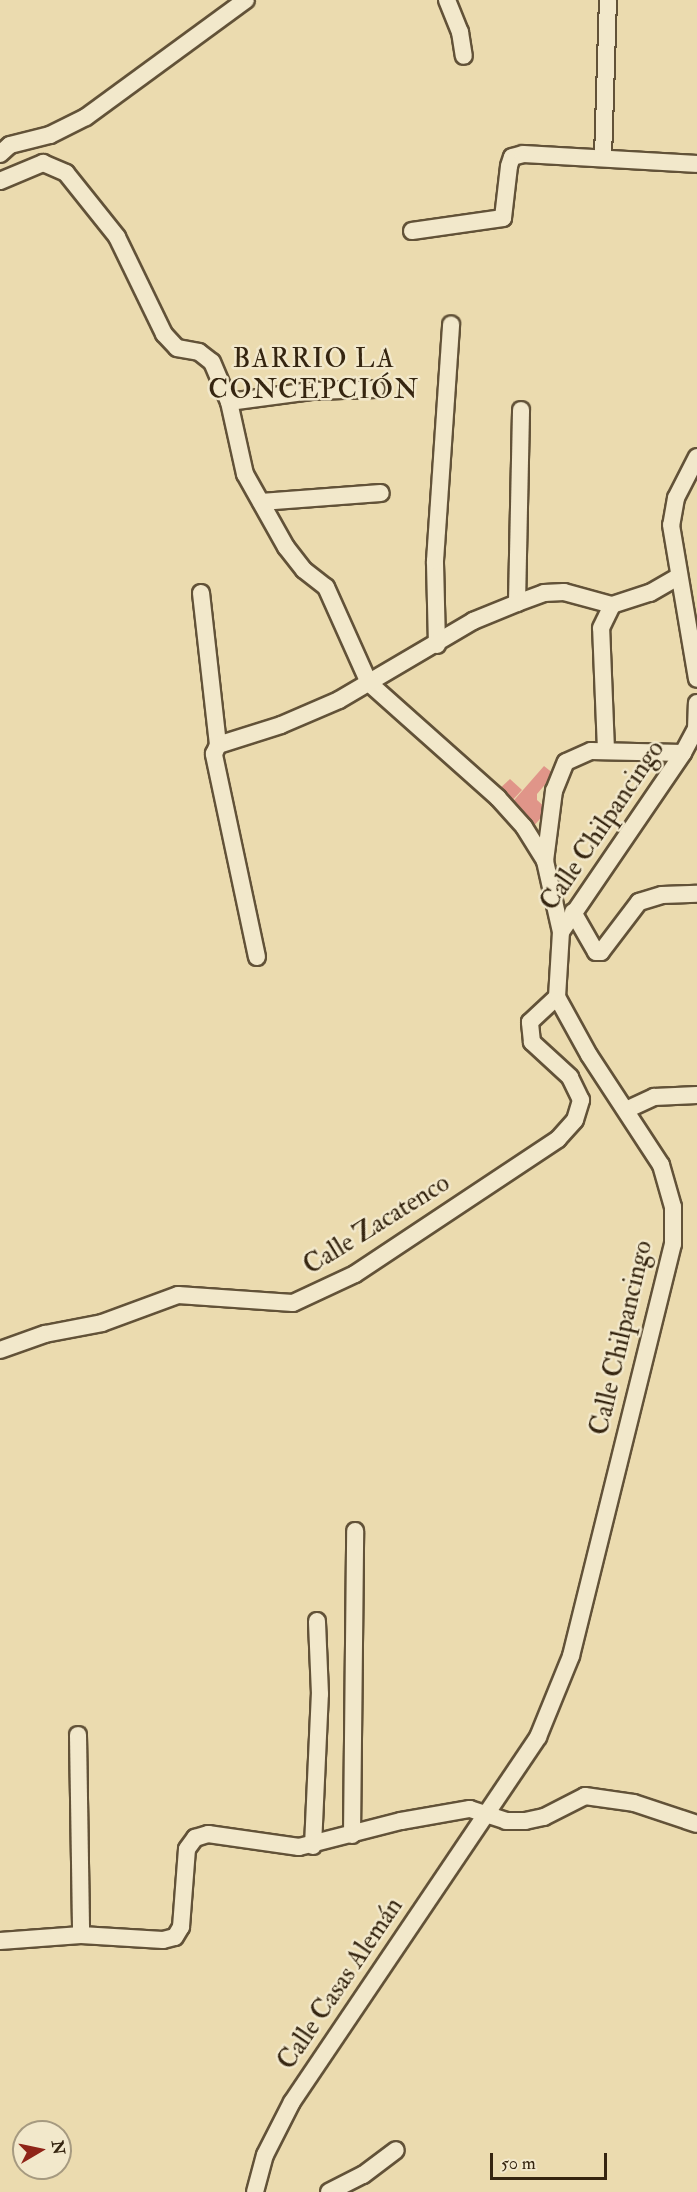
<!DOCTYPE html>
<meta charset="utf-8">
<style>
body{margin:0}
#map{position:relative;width:697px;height:2192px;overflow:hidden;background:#ebdbaf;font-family:"IM FELL Double Pica",serif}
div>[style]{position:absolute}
.building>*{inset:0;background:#e09589}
.roads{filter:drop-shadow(2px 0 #625238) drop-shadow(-2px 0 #625238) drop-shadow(0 2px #625238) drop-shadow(0 -2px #625238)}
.minor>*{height:16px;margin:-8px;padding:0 8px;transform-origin:8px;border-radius:8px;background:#f2e8cb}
span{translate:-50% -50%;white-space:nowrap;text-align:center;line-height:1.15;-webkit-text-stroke:5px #f2e8cb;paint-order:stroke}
.street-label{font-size:26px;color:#352510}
.neighbourhood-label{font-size:27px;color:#352510;letter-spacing:1.5px}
.north{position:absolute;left:12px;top:2120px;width:60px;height:60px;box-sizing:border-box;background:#f2e8cb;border:2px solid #a69a80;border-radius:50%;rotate:81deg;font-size:16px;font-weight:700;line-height:24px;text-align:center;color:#352510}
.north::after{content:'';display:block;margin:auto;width:21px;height:27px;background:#8f2418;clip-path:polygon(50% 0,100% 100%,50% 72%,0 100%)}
.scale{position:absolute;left:490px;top:2153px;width:117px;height:27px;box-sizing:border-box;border:3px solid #352510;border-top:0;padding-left:8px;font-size:18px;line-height:21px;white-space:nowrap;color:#352510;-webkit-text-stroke:4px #f2e8cb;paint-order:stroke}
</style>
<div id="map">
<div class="building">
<div style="clip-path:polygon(544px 766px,554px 774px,537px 794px,537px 800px,548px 810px,531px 829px,509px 806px)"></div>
<div style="clip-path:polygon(510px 779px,522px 790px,509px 804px,497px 791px)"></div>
</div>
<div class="roads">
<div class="minor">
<div style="left:447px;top:0;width:35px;rotate:68deg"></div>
<div style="left:460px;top:32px;width:24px;rotate:81deg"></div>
<div style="left:0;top:154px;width:13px;rotate:-42deg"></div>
<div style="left:10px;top:145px;width:41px;rotate:-14deg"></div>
<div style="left:50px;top:135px;width:40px;rotate:-26.6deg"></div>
<div style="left:86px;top:117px;width:198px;rotate:-36.2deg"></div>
<div style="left:603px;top:158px;width:158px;rotate:-88.2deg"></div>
<div style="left:0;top:181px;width:47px;rotate:-22.7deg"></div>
<div style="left:43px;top:163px;width:25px;rotate:23deg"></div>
<div style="left:66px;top:173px;width:82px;rotate:51.4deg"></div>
<div style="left:117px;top:237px;width:108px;rotate:64.1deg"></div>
<div style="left:164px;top:334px;width:19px;rotate:47deg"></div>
<div style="left:177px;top:348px;width:22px;rotate:10deg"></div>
<div style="left:199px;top:352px;width:16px;rotate:38deg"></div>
<div style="left:212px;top:362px;width:43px;rotate:67deg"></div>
<div style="left:229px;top:402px;width:74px;rotate:77.5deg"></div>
<div style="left:245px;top:474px;width:84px;rotate:60.7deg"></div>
<div style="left:286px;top:547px;width:29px;rotate:52deg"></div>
<div style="left:304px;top:570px;width:28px;rotate:38deg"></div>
<div style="left:326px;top:587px;width:105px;rotate:65.9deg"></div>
<div style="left:369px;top:683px;width:173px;rotate:41.7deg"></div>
<div style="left:498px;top:798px;width:39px;rotate:48deg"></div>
<div style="left:524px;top:827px;width:40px;rotate:58deg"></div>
<div style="left:412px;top:231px;width:92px;rotate:-8.1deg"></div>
<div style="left:503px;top:218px;width:52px;rotate:-83.4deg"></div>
<div style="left:509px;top:166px;width:9px;rotate:-72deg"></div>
<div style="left:512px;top:157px;width:11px;rotate:-15deg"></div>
<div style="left:523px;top:154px;width:174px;rotate:3.3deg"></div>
<div style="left:229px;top:402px;width:83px;rotate:-7.6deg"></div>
<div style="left:311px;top:391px;width:65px;rotate:-1.8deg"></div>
<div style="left:697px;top:457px;width:46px;rotate:117.1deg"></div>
<div style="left:676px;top:498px;width:27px;rotate:100deg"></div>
<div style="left:671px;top:525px;width:156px;rotate:80.4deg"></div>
<div style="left:261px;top:502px;width:120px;rotate:-4.3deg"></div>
<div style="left:201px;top:593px;width:153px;rotate:83.6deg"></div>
<div style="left:517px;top:603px;width:193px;rotate:-88.8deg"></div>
<div style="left:437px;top:645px;width:84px;rotate:-91.4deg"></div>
<div style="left:435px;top:561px;width:237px;rotate:-86.1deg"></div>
<div style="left:606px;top:750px;width:122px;rotate:-92.3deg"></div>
<div style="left:601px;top:628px;width:25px;rotate:-64deg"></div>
<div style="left:573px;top:912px;width:46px;rotate:60.1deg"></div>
<div style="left:596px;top:952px;width:5px"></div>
<div style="left:601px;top:952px;width:63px;rotate:-52.8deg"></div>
<div style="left:639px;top:902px;width:24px;rotate:-17deg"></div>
<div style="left:662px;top:895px;width:35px;rotate:-2deg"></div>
<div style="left:561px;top:932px;width:73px;rotate:-102.7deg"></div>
<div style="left:545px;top:861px;width:71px;rotate:-82.7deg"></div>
<div style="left:554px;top:791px;width:31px;rotate:-68deg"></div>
<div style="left:566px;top:762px;width:27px;rotate:-24deg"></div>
<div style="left:591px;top:751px;width:92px;rotate:1.2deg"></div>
<div style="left:257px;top:957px;width:208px;rotate:-102deg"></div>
<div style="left:214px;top:754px;width:10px;rotate:-66deg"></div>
<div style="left:218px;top:745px;width:66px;rotate:-17.6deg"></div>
<div style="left:281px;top:725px;width:63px;rotate:-23.3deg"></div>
<div style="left:339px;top:700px;width:156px;rotate:-30.5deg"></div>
<div style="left:473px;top:621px;width:48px;rotate:-22.2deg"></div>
<div style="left:517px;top:603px;width:29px;rotate:-20deg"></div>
<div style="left:544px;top:593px;width:20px;rotate:-3deg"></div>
<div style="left:564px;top:592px;width:50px;rotate:15.2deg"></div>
<div style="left:612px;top:605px;width:40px;rotate:-18deg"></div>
<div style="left:650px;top:593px;width:32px;rotate:-30deg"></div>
<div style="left:626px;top:1110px;width:31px;rotate:-25deg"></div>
<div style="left:654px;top:1097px;width:43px;rotate:-2.7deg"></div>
<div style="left:0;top:1350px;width:48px;rotate:-19.6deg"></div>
<div style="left:45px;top:1334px;width:58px;rotate:-10.9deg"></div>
<div style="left:102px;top:1323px;width:81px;rotate:-20.2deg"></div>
<div style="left:178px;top:1295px;width:115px;rotate:4deg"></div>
<div style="left:293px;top:1303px;width:68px;rotate:-25.1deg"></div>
<div style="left:355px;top:1274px;width:244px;rotate:-33.6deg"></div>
<div style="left:558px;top:1139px;width:25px;rotate:-48deg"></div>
<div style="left:575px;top:1120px;width:21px;rotate:-73deg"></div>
<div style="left:581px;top:1100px;width:25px;rotate:-116deg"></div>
<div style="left:570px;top:1077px;width:52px;rotate:-137.4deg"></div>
<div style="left:532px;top:1042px;width:20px;rotate:-96deg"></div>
<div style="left:530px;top:1022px;width:37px;rotate:-43deg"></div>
<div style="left:78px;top:1735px;width:200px;rotate:89.1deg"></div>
<div style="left:352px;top:1835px;width:304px;rotate:-89.4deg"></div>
<div style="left:313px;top:1846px;width:152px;rotate:-87.4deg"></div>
<div style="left:320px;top:1694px;width:73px;rotate:-92.4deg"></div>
<div style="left:0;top:1941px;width:81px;rotate:-4.2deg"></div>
<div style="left:81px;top:1935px;width:82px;rotate:3.5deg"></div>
<div style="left:163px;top:1940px;width:12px;rotate:-14deg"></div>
<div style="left:175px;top:1937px;width:12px;rotate:-59deg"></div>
<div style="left:181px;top:1927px;width:78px;rotate:-85.6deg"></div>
<div style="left:187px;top:1849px;width:14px;rotate:-54deg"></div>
<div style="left:195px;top:1838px;width:14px;rotate:-17deg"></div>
<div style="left:208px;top:1834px;width:92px;rotate:8.1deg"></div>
<div style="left:299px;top:1847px;width:105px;rotate:-14.3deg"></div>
<div style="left:401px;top:1821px;width:70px;rotate:-9.9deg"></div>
<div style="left:470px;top:1809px;width:38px;rotate:18deg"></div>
<div style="left:506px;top:1821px;width:19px"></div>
<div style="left:525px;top:1821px;width:19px;rotate:-12deg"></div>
<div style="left:544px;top:1817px;width:46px;rotate:-27.1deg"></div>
<div style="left:585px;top:1796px;width:49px;rotate:8.1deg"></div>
<div style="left:634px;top:1803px;width:66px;rotate:18.4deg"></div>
<div style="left:255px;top:2192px;width:38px;rotate:-75deg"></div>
<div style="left:265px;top:2155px;width:59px;rotate:-63deg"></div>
<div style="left:292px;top:2102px;width:440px;rotate:-56deg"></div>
<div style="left:538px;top:1737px;width:87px;rotate:-67.8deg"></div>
<div style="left:571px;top:1656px;width:424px;rotate:-76.1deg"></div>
<div style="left:673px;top:1244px;width:37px;rotate:-90deg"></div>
<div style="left:673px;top:1207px;width:44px;rotate:-105.9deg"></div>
<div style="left:661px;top:1165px;width:131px;rotate:-123.2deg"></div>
<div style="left:589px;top:1055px;width:66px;rotate:-118.9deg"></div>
<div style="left:557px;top:997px;width:65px;rotate:-86.5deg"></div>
<div style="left:561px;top:932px;width:217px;rotate:-55.7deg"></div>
<div style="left:683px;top:753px;width:27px;rotate:-62deg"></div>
<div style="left:696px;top:729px;width:26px;rotate:-88deg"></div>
<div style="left:329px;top:2192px;width:38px;rotate:-27deg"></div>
<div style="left:363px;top:2175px;width:41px;rotate:-37.1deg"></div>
</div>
</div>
<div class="street-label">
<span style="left:603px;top:826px;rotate:-56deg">Calle Chilpancingo</span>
<span style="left:377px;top:1225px;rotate:-32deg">Calle Zacatenco</span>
<span style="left:622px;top:1338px;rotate:-77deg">Calle Chilpancingo</span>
<span style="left:341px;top:1984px;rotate:-56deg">Calle Casas Alemán</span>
</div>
<div class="neighbourhood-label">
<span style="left:314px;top:374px">BARRIO LA<br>CONCEPCIÓN</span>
</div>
<div class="north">N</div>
<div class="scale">50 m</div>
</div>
